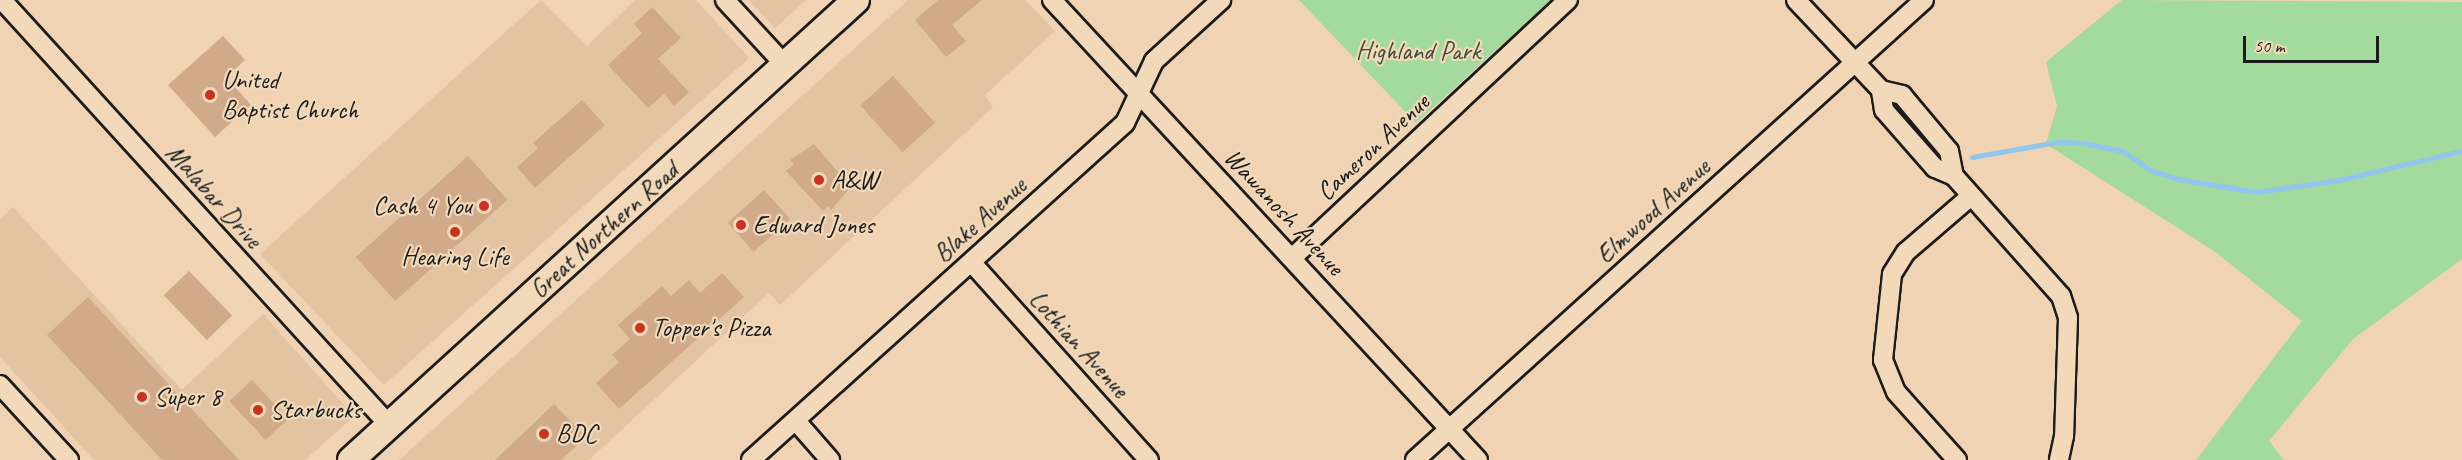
<!DOCTYPE html>
<style>
body{margin:0}
#map{position:relative;width:2462px;height:460px;overflow:hidden;background:#efd3b2;font-family:Caveat,sans-serif}
div>[style]{position:absolute}
.built>*{inset:0;background:#e2c4a3}
.green>*{inset:0;background:#a3da9d}
.stream>*{height:5px;margin:-2.5px;padding:0 2.5px;transform-origin:2.5px;border-radius:2.5px;background:#92c6ef}
.building>*{inset:0;background:#d1aa89;transform-origin:0 0}
.roads{filter:drop-shadow(2px 0 #1c1c1c) drop-shadow(-2px 0 #1c1c1c) drop-shadow(0 2px #1c1c1c) drop-shadow(0 -2px #1c1c1c)}
.street>*{height:18px;margin:-9px;padding:0 9px;transform-origin:9px;border-radius:9px;background:#f2d9b9}
.secondary>*{height:26px;margin:-13px;padding:0 13px;transform-origin:13px;border-radius:13px;background:#f2d9b9}
.dots>*{width:16px;height:16px;translate:-50% -50%;box-sizing:border-box;border:3px solid #f2d9b9;border-radius:50%}
span{translate:-50% -50%;white-space:nowrap;text-align:center;line-height:1.15;-webkit-text-stroke:4.5px #f2d9b9;paint-order:stroke}
.park-label{font-size:26px;color:#3e4c3c}
.poi-label{font-size:26px;color:#1c1c1c}
.left{translate:0 -50%;text-align:left}
.right{translate:-100% -50%;text-align:right}
.street-label{font-size:26px;color:#1c1c1c}
.scale{position:absolute;left:2243px;top:36px;width:136px;height:27px;box-sizing:border-box;border:3px solid #1c1c1c;border-top:0;padding-left:8px;font-size:18px;line-height:21px;white-space:nowrap;color:#1c1c1c;-webkit-text-stroke:4px #f2d9b9;paint-order:stroke}
</style>
<div id="map">
<div class="built">
<div style="clip-path:polygon(541px 0,587px 46px,635px 0,696px 0,749px 58px,384px 385px,260px 254px)"></div>
<div style="clip-path:polygon(749px 0,806px 0,775px 28px)"></div>
<div style="clip-path:polygon(908px 0,1025px 0,1055px 31px,985px 95px,993px 107px,780px 305px,769px 293px,589px 460px,399px 460px)"></div>
<div style="clip-path:polygon(13px 207px,182px 390px,263px 314px,354px 416px,305px 460px,94px 460px,0 357px,0 219px)"></div>
</div>
<div class="green">
<div style="clip-path:polygon(1299px 0,1551px 0,1416px 123px)"></div>
<div style="clip-path:polygon(2122px 0,2462px 2px,2462px 259px,2353px 339px,2269px 441px,2284px 460px,2196px 460px,2302px 321px,2214px 251px,2046px 144px,2057px 106px,2046px 62px)"></div>
</div>
<div class="stream">
<div style="left:1972px;top:157px;width:86px;rotate:-10deg"></div>
<div style="left:2057px;top:142px;width:26px;rotate:2deg"></div>
<div style="left:2083px;top:143px;width:41px;rotate:11.3deg"></div>
<div style="left:2123px;top:151px;width:33px;rotate:35deg"></div>
<div style="left:2150px;top:170px;width:29px;rotate:18deg"></div>
<div style="left:2178px;top:179px;width:80px;rotate:9.3deg"></div>
<div style="left:2257px;top:192px;width:83px;rotate:-8.3deg"></div>
<div style="left:2339px;top:180px;width:126px;rotate:-13.3deg"></div>
</div>
<div class="building">
<div style="clip-path:polygon(938px 0,982px 0,952px 25px,966px 41px,946px 57px,915px 20px)"></div>
<div style="clip-path:polygon(652px 7px,681px 38px,658px 59px,689px 92px,674px 106px,664px 94px,648px 108px,608px 65px,642px 33px,634px 24px)"></div>
<div style="clip-path:polygon(223px 36px,245px 60px,226px 77px,251px 105px,215px 137px,168px 85px)"></div>
<div style="left:893px;top:76px;width:63px;height:44px;rotate:48deg"></div>
<div style="clip-path:polygon(582px 100px,605px 125px,535px 188px,517px 167px,538px 148px,533px 143px)"></div>
<div style="clip-path:polygon(814px 144px,851px 187px,831px 210px,828px 206px,823px 211px,786px 171px,794px 164px,790px 160px)"></div>
<div style="left:468px;top:156px;width:59px;height:151px;rotate:48deg"></div>
<div style="left:764px;top:190px;width:39px;height:49px;rotate:48deg"></div>
<div style="left:189px;top:271px;width:62px;height:35px;rotate:46deg"></div>
<div style="clip-path:polygon(722px 273px,744px 297px,619px 409px,596px 383px,619px 362px,612px 355px,630px 339px,618px 325px,662px 286px,671px 296px,689px 280px,700px 293px)"></div>
<div style="clip-path:polygon(88px 297px,239px 460px,162px 460px,47px 335px)"></div>
<div style="left:252px;top:380px;width:53px;height:31px;rotate:47deg"></div>
<div style="clip-path:polygon(554px 404px,586px 437px,561px 460px,495px 460px)"></div>
</div>
<div class="roads">
<div class="street">
<div style="left:2px;top:0;width:575px;rotate:47.68deg"></div>
<div style="left:725px;top:0;width:88px;rotate:47.3deg"></div>
<div style="left:1052px;top:0;width:627px;rotate:47.2deg"></div>
<div style="left:1796px;top:0;width:124px;rotate:46.6deg"></div>
<div style="left:1881px;top:90px;width:22px;rotate:13deg"></div>
<div style="left:1902px;top:95px;width:73px;rotate:50deg"></div>
<div style="left:1949px;top:151px;width:25px;rotate:79deg"></div>
<div style="left:1954px;top:176px;width:21px;rotate:-157deg"></div>
<div style="left:1935px;top:168px;width:77px;rotate:-131.3deg"></div>
<div style="left:1884px;top:110px;width:20px;rotate:-99deg"></div>
<div style="left:1954px;top:176px;width:161px;rotate:48.3deg"></div>
<div style="left:2061px;top:296px;width:23px;rotate:72deg"></div>
<div style="left:2068px;top:318px;width:118px;rotate:91.9deg"></div>
<div style="left:2064px;top:436px;width:25px;rotate:102deg"></div>
<div style="left:1292px;top:258px;width:378px;rotate:-43.1deg"></div>
<div style="left:972px;top:263px;width:265px;rotate:48.1deg"></div>
<div style="left:0;top:385px;width:102px;rotate:47.4deg"></div>
<div style="left:796px;top:421px;width:52px;rotate:48.9deg"></div>
<div style="left:751px;top:460px;width:503px;rotate:-42.02deg"></div>
<div style="left:1125px;top:123px;width:68px;rotate:-64.9deg"></div>
<div style="left:1154px;top:61px;width:91px;rotate:-42.3deg"></div>
<div style="left:1415px;top:460px;width:686px;rotate:-42.11deg"></div>
<div style="left:1957px;top:460px;width:91px;rotate:-131.9deg"></div>
<div style="left:1896px;top:392px;width:35px;rotate:-112deg"></div>
<div style="left:1883px;top:360px;width:86px;rotate:-84deg"></div>
<div style="left:1892px;top:274px;width:26px;rotate:-58deg"></div>
<div style="left:1906px;top:252px;width:86px;rotate:-40.7deg"></div>
</div>
<div class="secondary">
<div style="left:351px;top:460px;width:683px;rotate:-42.33deg"></div>
</div>
</div>
<div class="dots">
<div style="left:210px;top:95px;background:#c8321e"></div>
<div style="left:819px;top:180px;background:#c8321e"></div>
<div style="left:484px;top:206px;background:#c8321e"></div>
<div style="left:741px;top:225px;background:#c8321e"></div>
<div style="left:455px;top:232px;background:#c8321e"></div>
<div style="left:640px;top:328px;background:#c8321e"></div>
<div style="left:142px;top:397px;background:#c8321e"></div>
<div style="left:258px;top:410px;background:#c8321e"></div>
<div style="left:544px;top:434px;background:#c8321e"></div>
</div>
<div class="park-label">
<span style="left:1418px;top:51px">Highland Park</span>
</div>
<div class="poi-label">
<span class="left" style="left:222px;top:95px">United<br>Baptist Church</span>
<span class="left" style="left:831px;top:180px">A&amp;W</span>
<span class="right" style="left:472px;top:206px">Cash 4 You</span>
<span class="left" style="left:753px;top:225px">Edward Jones</span>
<span style="left:455px;top:257px">Hearing Life</span>
<span class="left" style="left:652px;top:328px">Topper's Pizza</span>
<span class="left" style="left:154px;top:397px">Super 8</span>
<span class="left" style="left:270px;top:410px">Starbucks</span>
<span class="left" style="left:556px;top:434px">BDC</span>
</div>
<div class="street-label">
<span style="left:1373px;top:147px;rotate:-43deg">Cameron Avenue</span>
<span style="left:214px;top:196px;rotate:48deg">Malabar Drive</span>
<span style="left:1653px;top:211px;rotate:-42deg">Elmwood Avenue</span>
<span style="left:1284px;top:212px;rotate:47deg">Wawanosh Avenue</span>
<span style="left:980px;top:220px;rotate:-42deg">Blake Avenue</span>
<span style="left:604px;top:230px;rotate:-42deg">Great Northern Road</span>
<span style="left:1079px;top:344px;rotate:48deg">Lothian Avenue</span>
</div>
<div class="scale">50 m</div>
</div>
